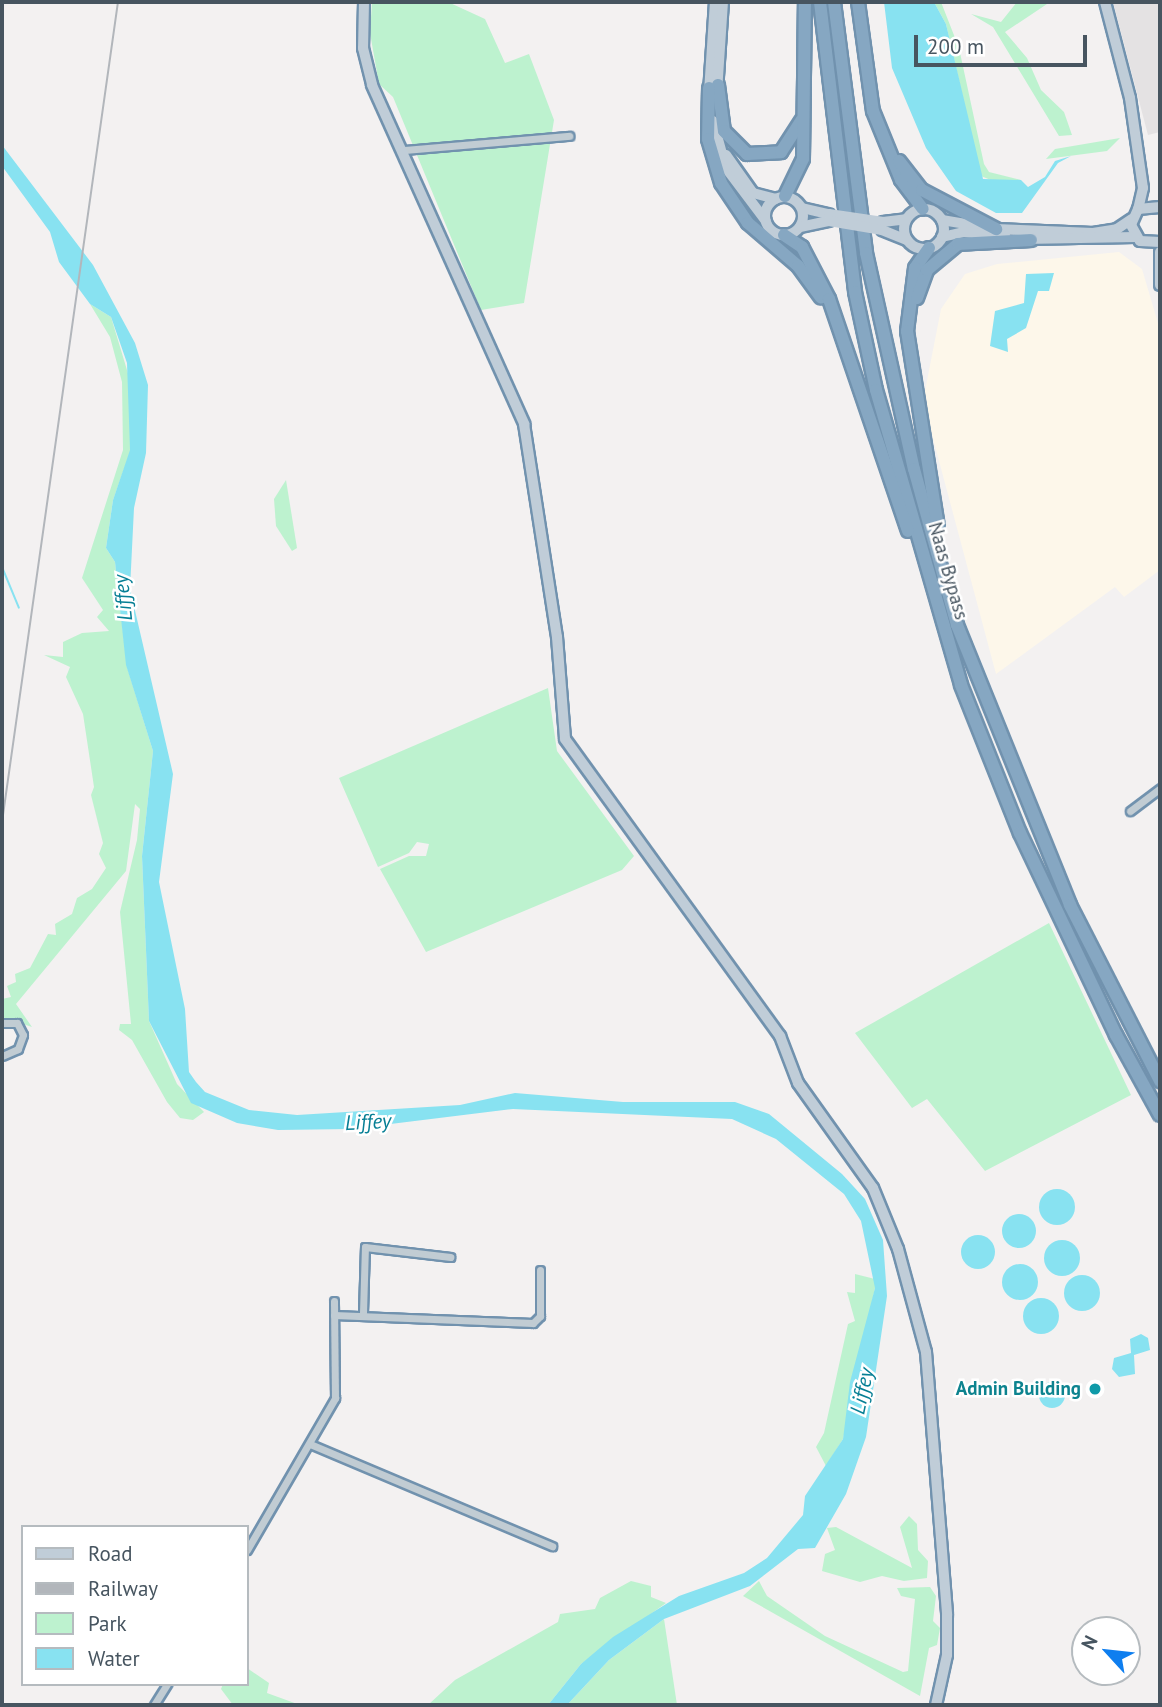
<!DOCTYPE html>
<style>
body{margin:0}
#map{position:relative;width:1162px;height:1707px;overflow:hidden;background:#f3f1f1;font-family:"PT Sans",sans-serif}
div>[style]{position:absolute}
.commercial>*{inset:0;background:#fdf7ea}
.education>*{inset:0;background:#e4e2e3}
.green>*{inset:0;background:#bdf2cf}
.water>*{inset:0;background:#88e2f1}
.round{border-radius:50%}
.stream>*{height:2px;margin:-1px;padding:0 1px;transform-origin:1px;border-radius:1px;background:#88e2f1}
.roads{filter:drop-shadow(2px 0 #7192ae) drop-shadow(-2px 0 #7192ae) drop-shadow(0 2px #7192ae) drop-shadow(0 -2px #7192ae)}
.street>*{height:7px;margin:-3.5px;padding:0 3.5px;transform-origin:3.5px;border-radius:3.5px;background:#c1ccd3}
.secondary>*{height:10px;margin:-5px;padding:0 5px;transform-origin:5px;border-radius:5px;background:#c0cdd8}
.secondary>.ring{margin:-5px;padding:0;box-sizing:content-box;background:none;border:10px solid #c0cdd8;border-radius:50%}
.highway>*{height:12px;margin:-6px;padding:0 6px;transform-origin:6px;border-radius:6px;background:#86a7c2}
.rail>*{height:2px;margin:-1px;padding:0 1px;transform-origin:1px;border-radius:1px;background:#b2b6bb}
.secondary-bridge>*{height:10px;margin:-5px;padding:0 5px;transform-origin:5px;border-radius:5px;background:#c0cdd8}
.dots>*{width:19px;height:19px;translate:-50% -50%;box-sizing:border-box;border:4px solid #fff;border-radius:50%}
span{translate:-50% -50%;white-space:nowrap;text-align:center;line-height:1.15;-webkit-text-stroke:5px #fff;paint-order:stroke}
.street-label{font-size:19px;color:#475560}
.culture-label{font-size:19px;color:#0d838f;font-weight:700}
.right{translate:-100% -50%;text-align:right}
.water-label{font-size:21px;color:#077f95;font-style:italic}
.frame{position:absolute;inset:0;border:4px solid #475560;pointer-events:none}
.legend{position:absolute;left:21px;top:1525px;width:228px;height:161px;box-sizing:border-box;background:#fff;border:2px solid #b5bbbf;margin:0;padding:9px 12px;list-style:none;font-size:21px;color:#475560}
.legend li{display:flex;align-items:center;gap:14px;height:35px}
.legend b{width:35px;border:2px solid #b5bbbf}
.north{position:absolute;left:1071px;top:1616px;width:70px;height:70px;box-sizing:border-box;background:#fff;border:2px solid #b5bbbf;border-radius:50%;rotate:297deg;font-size:19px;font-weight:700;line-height:28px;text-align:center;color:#475560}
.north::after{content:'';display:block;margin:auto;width:24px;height:32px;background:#0e7eef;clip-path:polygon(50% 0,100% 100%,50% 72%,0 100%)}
.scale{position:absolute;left:914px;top:35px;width:173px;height:32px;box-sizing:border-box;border:4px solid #475560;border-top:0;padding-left:9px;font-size:21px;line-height:24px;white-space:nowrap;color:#475560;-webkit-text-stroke:5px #fff;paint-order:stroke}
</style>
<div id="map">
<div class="commercial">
<div style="clip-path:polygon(1119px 252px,1142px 269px,1160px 330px,1160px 570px,1124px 597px,1115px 587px,996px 674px,923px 401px,941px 309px,965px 274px,997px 264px)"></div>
</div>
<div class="education">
<div style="clip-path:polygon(1113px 2px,1160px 2px,1160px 132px,1148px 135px)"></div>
</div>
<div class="green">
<div style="clip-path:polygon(372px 2px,448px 2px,485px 19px,505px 63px,529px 54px,554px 120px,524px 303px,481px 310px,393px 97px,379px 84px,370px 33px)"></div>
<div style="clip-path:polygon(934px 2px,941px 2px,959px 48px,984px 164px,989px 172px,1021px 180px,998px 183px,981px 176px,946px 24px)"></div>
<div style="clip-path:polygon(1017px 2px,1050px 2px,1005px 32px,1027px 58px,1041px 90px,1064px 112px,1072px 135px,1059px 136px,993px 27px,971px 14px,1001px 22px)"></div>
<div style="clip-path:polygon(1120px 138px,1107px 151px,1046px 159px,1055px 149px)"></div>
<div style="clip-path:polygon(90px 304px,111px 317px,130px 380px,130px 452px,113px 500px,106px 548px,115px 562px,127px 667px,153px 751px,142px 856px,149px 1021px,177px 1084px,204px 1112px,193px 1120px,180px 1118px,167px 1102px,132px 1040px,119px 1030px,120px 1024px,131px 1024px,120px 912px,137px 840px,140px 809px,135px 804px,126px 871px,16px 1004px,32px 1027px,2px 1017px,2px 999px,11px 997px,7px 986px,16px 982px,15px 974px,30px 968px,48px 934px,56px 935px,55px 924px,72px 914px,77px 898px,92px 889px,106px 868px,99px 854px,103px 843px,91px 795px,94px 787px,83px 714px,66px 677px,70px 667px,44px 655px,63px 657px,63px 642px,82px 633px,109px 631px,97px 617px,103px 610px,82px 578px,123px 450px,122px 382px,110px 337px)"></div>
<div style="clip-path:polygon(286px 480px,297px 548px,292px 551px,276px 526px,274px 499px)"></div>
<div style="clip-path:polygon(548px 688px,557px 751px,634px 856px,622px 870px,426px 952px,380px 869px,409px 856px,426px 856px,429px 844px,417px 842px,409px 853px,378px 867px,339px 778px)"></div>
<div style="clip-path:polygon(1049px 923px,1131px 1095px,985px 1171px,927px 1099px,912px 1108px,855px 1033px)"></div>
<div style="clip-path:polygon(855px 1274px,875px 1279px,875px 1288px,843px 1439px,826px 1466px,816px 1447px,824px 1433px,848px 1324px,855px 1321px,847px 1292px,855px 1293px)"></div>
<div style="clip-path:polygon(909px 1516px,917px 1524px,918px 1550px,928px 1561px,927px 1578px,904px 1581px,882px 1576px,860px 1582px,822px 1571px,825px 1554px,835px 1550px,827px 1528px,836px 1527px,912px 1568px,900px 1527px)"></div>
<div style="clip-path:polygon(631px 1581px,651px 1586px,651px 1597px,666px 1603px,581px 1664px,548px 1705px,428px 1705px,455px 1680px,558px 1622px,560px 1614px,595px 1609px,600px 1598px)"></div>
<div style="clip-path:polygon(759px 1581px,767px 1596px,825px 1636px,903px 1672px,908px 1671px,915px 1599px,901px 1596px,897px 1588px,930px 1587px,936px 1596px,933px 1621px,940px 1628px,937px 1645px,929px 1648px,920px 1696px,743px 1596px)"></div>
<div style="clip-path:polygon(664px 1619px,677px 1705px,567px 1705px,609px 1660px)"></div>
<div style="clip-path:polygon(247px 1668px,269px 1683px,267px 1693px,300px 1705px,233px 1705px,221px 1689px,223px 1684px,247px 1684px)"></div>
</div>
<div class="water">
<div style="clip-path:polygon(884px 2px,934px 2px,946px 24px,983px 179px,1021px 180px,1028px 187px,1045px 177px,1055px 161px,1071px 156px,1058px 163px,1022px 213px,996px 213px,956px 191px,926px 148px,892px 68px)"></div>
<div style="clip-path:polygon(2px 145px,93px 265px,135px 343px,148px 385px,146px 453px,134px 508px,130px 589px,173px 774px,159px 882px,185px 1009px,189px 1072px,196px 1082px,205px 1092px,249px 1110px,297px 1115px,460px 1105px,515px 1093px,623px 1102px,735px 1102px,769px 1114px,842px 1174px,865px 1199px,883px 1240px,887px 1296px,866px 1437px,846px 1494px,815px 1548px,798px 1549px,750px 1586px,664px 1619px,609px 1660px,567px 1705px,548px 1705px,581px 1664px,613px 1637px,679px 1596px,744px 1573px,767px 1558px,803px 1515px,805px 1496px,843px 1439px,850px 1382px,875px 1288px,861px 1221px,844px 1194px,776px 1139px,732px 1119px,513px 1109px,350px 1129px,278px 1130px,237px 1123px,191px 1103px,149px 1021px,142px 856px,153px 751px,126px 665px,115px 562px,106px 548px,113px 500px,130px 450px,127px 363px,111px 317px,90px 304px,59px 262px,50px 232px,2px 166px)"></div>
<div style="clip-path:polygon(1054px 273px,1049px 291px,1038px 291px,1026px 328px,1007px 339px,1008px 352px,990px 346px,995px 311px,1024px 303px,1026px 274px)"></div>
<div class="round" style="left:1039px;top:1189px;width:36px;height:36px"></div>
<div class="round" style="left:1002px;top:1214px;width:34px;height:34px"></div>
<div class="round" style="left:961px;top:1235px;width:34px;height:34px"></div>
<div class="round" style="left:1044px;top:1240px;width:36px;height:36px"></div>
<div class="round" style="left:1002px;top:1264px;width:36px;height:36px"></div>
<div class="round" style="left:1064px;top:1275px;width:36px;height:36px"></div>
<div class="round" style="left:1023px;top:1298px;width:36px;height:36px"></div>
<div style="clip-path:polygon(1141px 1334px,1148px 1338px,1150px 1350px,1134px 1355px,1135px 1374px,1119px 1377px,1112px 1369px,1114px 1358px,1131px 1353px,1130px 1339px)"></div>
<div class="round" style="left:1039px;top:1382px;width:26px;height:26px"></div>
</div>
<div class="stream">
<div style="left:2px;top:567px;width:44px;rotate:67.5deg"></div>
</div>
<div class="roads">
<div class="street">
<div style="left:405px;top:150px;width:165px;rotate:-4.9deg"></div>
<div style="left:1130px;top:811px;width:38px;rotate:-37deg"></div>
<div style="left:2px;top:1023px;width:15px"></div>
<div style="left:17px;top:1023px;width:13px;rotate:63deg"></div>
<div style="left:23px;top:1035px;width:15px;rotate:110deg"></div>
<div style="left:18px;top:1049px;width:17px;rotate:156deg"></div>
<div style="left:363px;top:1313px;width:66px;rotate:-88.3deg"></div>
<div style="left:365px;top:1247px;width:86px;rotate:6.7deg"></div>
<div style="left:334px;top:1315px;width:199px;rotate:2.3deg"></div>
<div style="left:533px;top:1323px;width:10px;rotate:-45deg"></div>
<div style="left:540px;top:1316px;width:46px;rotate:-90deg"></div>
<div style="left:310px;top:1444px;width:263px;rotate:22.9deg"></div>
<div style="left:247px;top:1550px;width:176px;rotate:-59.9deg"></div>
<div style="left:335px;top:1398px;width:97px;rotate:-90.6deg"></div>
<div style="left:154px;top:1705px;width:25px;rotate:-58deg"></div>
</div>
<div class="secondary">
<div style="left:364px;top:2px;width:46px;rotate:91.2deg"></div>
<div style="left:363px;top:48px;width:38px;rotate:76deg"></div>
<div style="left:372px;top:85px;width:372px;rotate:65.8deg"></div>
<div style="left:524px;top:424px;width:216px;rotate:81.2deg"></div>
<div style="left:557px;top:637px;width:102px;rotate:85.5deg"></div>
<div style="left:565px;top:739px;width:367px;rotate:54.1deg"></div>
<div style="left:780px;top:1036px;width:50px;rotate:69deg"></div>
<div style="left:798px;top:1083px;width:129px;rotate:54.5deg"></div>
<div style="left:873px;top:1188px;width:66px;rotate:67.7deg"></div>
<div style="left:898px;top:1249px;width:107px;rotate:74.8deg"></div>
<div style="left:926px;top:1352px;width:264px;rotate:85.4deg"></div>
<div style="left:947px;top:1615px;width:40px;rotate:90deg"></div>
<div style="left:947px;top:1655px;width:51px;rotate:102.4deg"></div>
<div style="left:1105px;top:2px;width:99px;rotate:75.4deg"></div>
<div style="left:1130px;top:98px;width:91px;rotate:81.8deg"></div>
<div style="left:1143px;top:188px;width:22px;rotate:103deg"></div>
<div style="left:709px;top:92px;width:90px;rotate:-86.2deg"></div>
<div style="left:717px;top:92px;width:90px;rotate:-86.2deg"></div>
<div style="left:713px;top:121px;width:49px;rotate:74.5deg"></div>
<div style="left:726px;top:168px;width:66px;rotate:53deg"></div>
<div style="left:726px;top:155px;width:47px;rotate:54.6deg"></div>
<div style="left:753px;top:193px;width:23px;rotate:15deg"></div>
<div class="ring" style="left:765px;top:197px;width:28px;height:28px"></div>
<div style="left:1160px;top:207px;width:22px;rotate:175deg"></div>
<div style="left:1138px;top:209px;width:17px;rotate:114deg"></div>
<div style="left:1131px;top:225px;width:18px;rotate:61deg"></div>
<div style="left:1140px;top:241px;width:20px;rotate:3deg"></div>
<div style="left:802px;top:208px;width:28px;rotate:13deg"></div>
<div class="ring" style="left:904px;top:209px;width:30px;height:30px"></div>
<div style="left:942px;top:220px;width:55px;rotate:9.5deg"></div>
<div style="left:996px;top:229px;width:97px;rotate:2.4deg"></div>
<div style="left:1093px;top:233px;width:24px;rotate:-9deg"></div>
<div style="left:1117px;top:229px;width:18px;rotate:-34deg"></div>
<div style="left:883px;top:222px;width:23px;rotate:-7deg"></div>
<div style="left:800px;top:227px;width:30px;rotate:-12deg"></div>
<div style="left:882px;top:230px;width:27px;rotate:22deg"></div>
<div style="left:942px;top:237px;width:23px;rotate:-13deg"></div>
<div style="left:964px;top:232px;width:42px;rotate:6.8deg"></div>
<div style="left:1024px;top:239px;width:111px;rotate:-1deg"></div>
<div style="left:1160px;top:252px;width:33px;rotate:90deg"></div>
</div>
<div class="highway">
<div style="left:820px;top:2px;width:292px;rotate:83.1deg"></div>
<div style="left:855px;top:292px;width:100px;rotate:77.9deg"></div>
<div style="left:876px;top:390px;width:307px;rotate:73.9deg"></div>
<div style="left:961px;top:685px;width:159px;rotate:68.3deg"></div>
<div style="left:1020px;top:833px;width:224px;rotate:64.6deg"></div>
<div style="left:1116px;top:1035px;width:91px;rotate:61.2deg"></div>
<div style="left:834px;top:2px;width:253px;rotate:82.7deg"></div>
<div style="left:866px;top:253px;width:221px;rotate:77.5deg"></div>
<div style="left:914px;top:469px;width:162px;rotate:74.6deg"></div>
<div style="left:957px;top:625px;width:302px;rotate:68deg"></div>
<div style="left:1070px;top:905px;width:198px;rotate:62.9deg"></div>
<div style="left:858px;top:2px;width:110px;rotate:82.2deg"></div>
<div style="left:873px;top:111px;width:74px;rotate:67.9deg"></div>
<div style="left:901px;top:180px;width:36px;rotate:53deg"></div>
<div style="left:718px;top:85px;width:46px;rotate:82.6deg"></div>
<div style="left:724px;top:131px;width:33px;rotate:45deg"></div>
<div style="left:747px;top:154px;width:34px;rotate:-3deg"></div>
<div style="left:781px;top:152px;width:38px;rotate:-57deg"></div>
<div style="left:709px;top:88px;width:51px;rotate:91.1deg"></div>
<div style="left:708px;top:139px;width:46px;rotate:73.5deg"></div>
<div style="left:721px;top:183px;width:48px;rotate:56deg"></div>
<div style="left:748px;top:223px;width:66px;rotate:40.7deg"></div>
<div style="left:798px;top:266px;width:39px;rotate:54deg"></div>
<div style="left:899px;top:161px;width:37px;rotate:52deg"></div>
<div style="left:922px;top:190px;width:84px;rotate:27.8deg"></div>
<div style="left:785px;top:196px;width:41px;rotate:-64.1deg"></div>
<div style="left:803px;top:159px;width:157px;rotate:-89.3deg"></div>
<div style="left:784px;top:235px;width:22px;rotate:34deg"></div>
<div style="left:802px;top:247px;width:59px;rotate:62.6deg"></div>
<div style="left:829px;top:299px;width:245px;rotate:71.2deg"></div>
<div style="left:929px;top:248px;width:24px;rotate:125deg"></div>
<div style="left:915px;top:268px;width:64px;rotate:97.2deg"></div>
<div style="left:907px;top:331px;width:198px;rotate:81deg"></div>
<div style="left:917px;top:298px;width:30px;rotate:-70deg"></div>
<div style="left:927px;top:270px;width:40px;rotate:-40deg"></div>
<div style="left:958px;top:244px;width:73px;rotate:-3.1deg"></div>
</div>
</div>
<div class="rail">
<div style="left:2px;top:822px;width:828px;rotate:-81.95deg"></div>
</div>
<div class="secondary-bridge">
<div style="left:829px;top:214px;width:55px;rotate:8.4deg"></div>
<div style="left:829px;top:221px;width:54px;rotate:9.6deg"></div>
</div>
<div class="dots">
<div style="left:1095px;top:1389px;background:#0f9aa8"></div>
</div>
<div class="street-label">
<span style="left:948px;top:571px;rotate:74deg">Naas Bypass</span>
</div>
<div class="culture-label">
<span class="right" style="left:1081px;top:1389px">Admin Building</span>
</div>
<div class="water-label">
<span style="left:123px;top:598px;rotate:-96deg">Liffey</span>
<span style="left:368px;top:1122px;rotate:-3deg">Liffey</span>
<span style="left:862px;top:1391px;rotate:-78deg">Liffey</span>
</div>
<div class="frame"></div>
<ul class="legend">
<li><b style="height:9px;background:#c0cdd8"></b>Road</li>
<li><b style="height:9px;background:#b2b6bb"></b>Railway</li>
<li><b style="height:19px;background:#bdf2cf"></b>Park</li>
<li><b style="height:19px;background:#88e2f1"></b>Water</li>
</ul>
<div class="north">N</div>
<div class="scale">200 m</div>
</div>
